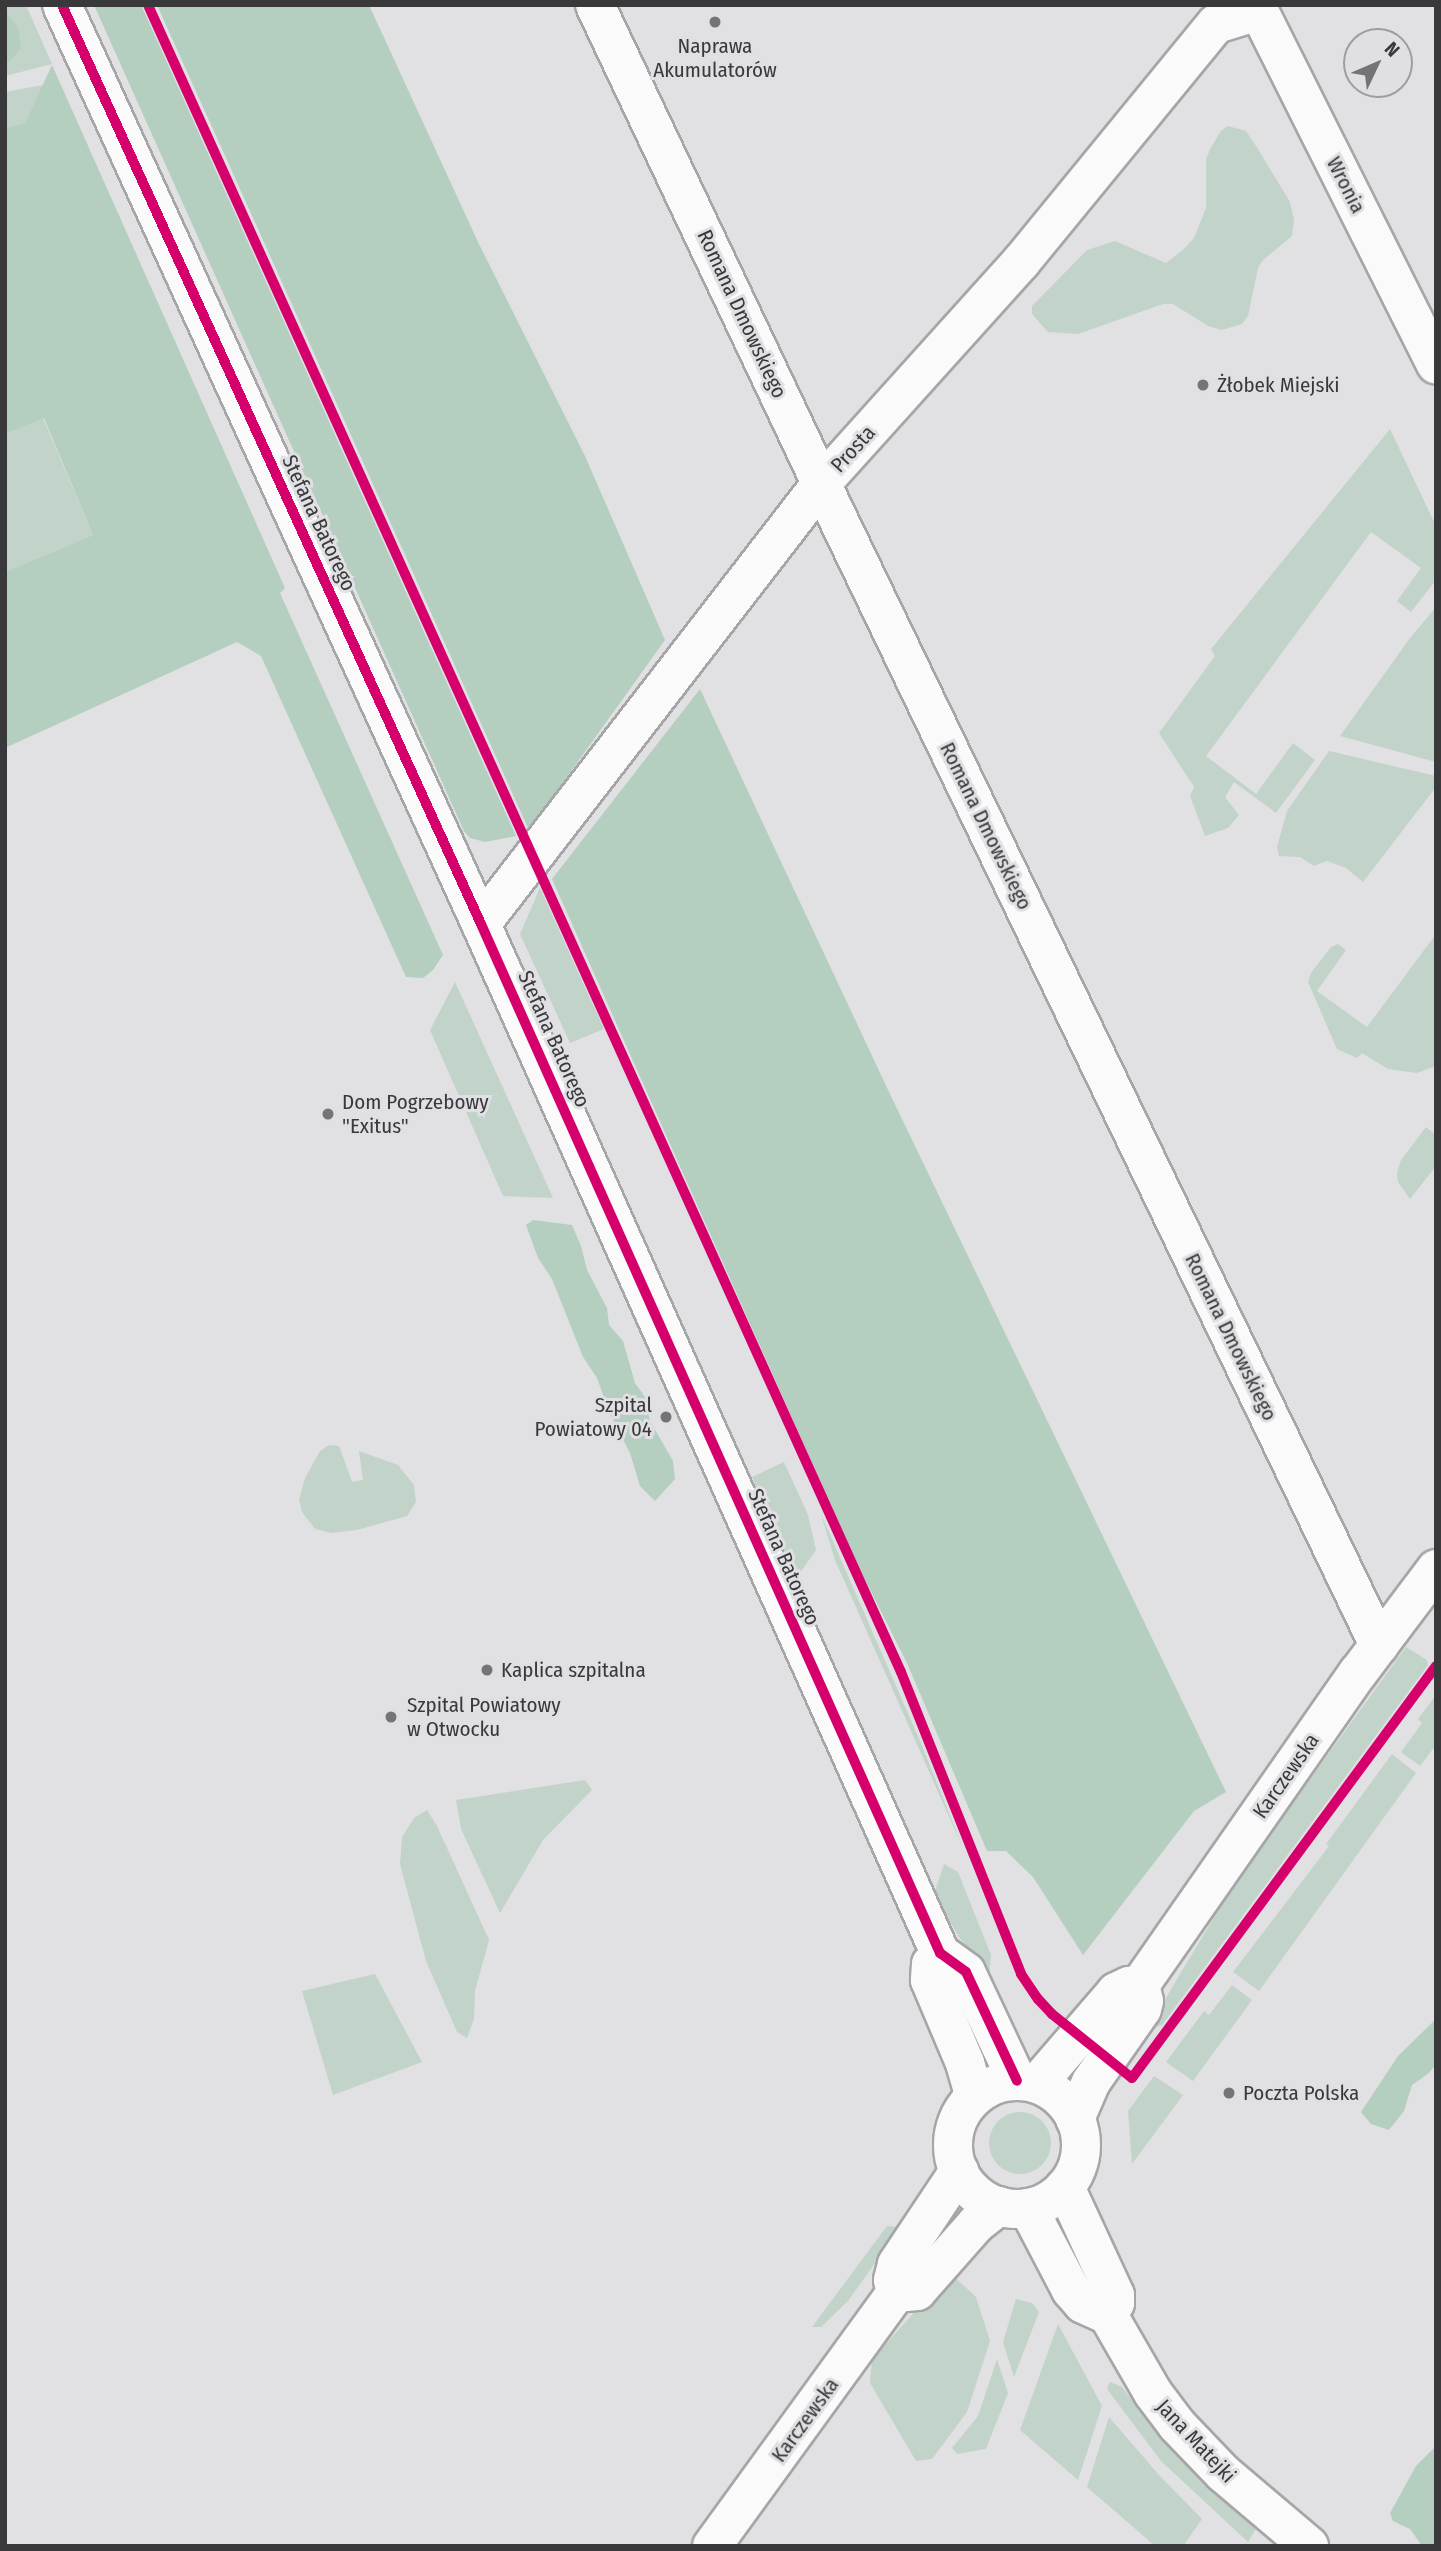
<!DOCTYPE html>
<meta charset="utf-8">
<style>
body{margin:0}
#map{position:relative;width:1441px;height:2551px;overflow:hidden;background:#e1e1e3;font-family:"Fira Sans Condensed",sans-serif}
div>[style]{position:absolute}
.green>*{inset:0;background:#c2d3c9}
.round{border-radius:50%}
.forest>*{inset:0;background:#b4cec0}
.roads{filter:drop-shadow(2px 0 #a6a6a8) drop-shadow(-2px 0 #a6a6a8) drop-shadow(0 2px #a6a6a8) drop-shadow(0 -2px #a6a6a8)}
.minor>*{height:38px;margin:-19px;padding:0 19px;transform-origin:19px;border-radius:19px;background:#fafafb}
.tertiary>*{height:38px;margin:-19px;padding:0 19px;transform-origin:19px;border-radius:19px;background:#fafafb}
.secondary>*{height:38px;margin:-19px;padding:0 19px;transform-origin:19px;border-radius:19px;background:#fafafb}
.secondary>.ring{margin:-19px;padding:0;box-sizing:content-box;background:none;border:38px solid #fafafb;border-radius:50%}
.cycleway>*{height:10px;margin:-5px;padding:0 5px;transform-origin:5px;border-radius:5px;background:#d6006c}
.dots>*{width:19px;height:19px;translate:-50% -50%;box-sizing:border-box;border:4px solid #e0e0e4;border-radius:50%}
span{translate:-50% -50%;white-space:nowrap;text-align:center;line-height:1.15;-webkit-text-stroke:6px #e0e0e4;paint-order:stroke}
.poi-label{font-size:21px;color:#39393b}
.left{translate:0 -50%;text-align:left}
.right{translate:-100% -50%;text-align:right}
.street-label{font-size:21px;color:#39393b}
.frame{position:absolute;inset:0;border:7px solid #39393b;pointer-events:none}
.north{position:absolute;left:1343px;top:28px;width:70px;height:70px;box-sizing:border-box;background:#e0e0e4;border:2px solid #9d9da0;border-radius:50%;rotate:46deg;font-size:19px;font-weight:700;line-height:28px;text-align:center;color:#39393b}
.north::after{content:'';display:block;margin:auto;width:24px;height:32px;background:#747476;clip-path:polygon(50% 0,100% 100%,50% 72%,0 100%)}
</style>
<div id="map">
<div class="green">
<div style="clip-path:polygon(5px 5px,26px 5px,52px 64px,5px 76px)"></div>
<div style="clip-path:polygon(43px 85px,25px 123px,5px 128px,5px 92px)"></div>
<div style="clip-path:polygon(1228px 126px,1246px 131px,1258px 149px,1290px 202px,1294px 220px,1292px 236px,1263px 260px,1258px 268px,1248px 316px,1242px 324px,1222px 330px,1208px 326px,1173px 304px,1163px 304px,1078px 334px,1048px 332px,1032px 314px,1032px 306px,1087px 250px,1115px 241px,1166px 263px,1184px 249px,1194px 238px,1206px 208px,1206px 160px,1210px 149px,1221px 131px)"></div>
<div style="clip-path:polygon(43px 418px,93px 535px,5px 572px,5px 434px)"></div>
<div style="clip-path:polygon(1390px 429px,1436px 526px,1436px 580px,1411px 612px,1397px 601px,1421px 568px,1371px 532px,1206px 756px,1256px 794px,1293px 743px,1315px 760px,1276px 813px,1234px 782px,1225px 797px,1239px 815px,1228px 828px,1205px 836px,1190px 796px,1194px 787px,1159px 733px,1215px 656px,1211px 649px)"></div>
<div style="clip-path:polygon(1436px 607px,1436px 762px,1340px 736px,1410px 638px)"></div>
<div style="clip-path:polygon(1329px 751px,1436px 776px,1436px 787px,1363px 882px,1346px 868px,1327px 861px,1314px 866px,1300px 857px,1279px 856px,1277px 847px,1287px 811px)"></div>
<div style="clip-path:polygon(540px 888px,604px 1029px,570px 1043px,520px 934px)"></div>
<div style="clip-path:polygon(1436px 934px,1436px 1066px,1417px 1073px,1402px 1071px,1388px 1069px,1362px 1053px,1357px 1058px,1337px 1049px,1308px 982px,1311px 973px,1331px 947px,1338px 944px,1346px 950px,1317px 991px,1367px 1027px)"></div>
<div style="clip-path:polygon(455px 982px,553px 1198px,503px 1196px,430px 1030px)"></div>
<div style="clip-path:polygon(1426px 1127px,1436px 1135px,1436px 1166px,1410px 1199px,1398px 1182px,1397px 1173px,1401px 1160px)"></div>
<div style="clip-path:polygon(329px 1445px,339px 1446px,352px 1482px,363px 1480px,359px 1451px,398px 1465px,414px 1485px,416px 1502px,407px 1516px,357px 1530px,331px 1533px,315px 1529px,302px 1512px,299px 1500px,305px 1478px,320px 1451px)"></div>
<div style="clip-path:polygon(784px 1462px,808px 1515px,816px 1550px,800px 1573px,794px 1575px,752px 1477px)"></div>
<div style="clip-path:polygon(821px 1514px,921px 1743px,963px 1848px,835px 1560px)"></div>
<div style="clip-path:polygon(1406px 1647px,1427px 1660px,1428px 1665px,1162px 2025px,1146px 2031px,1234px 1884px)"></div>
<div style="clip-path:polygon(1436px 1695px,1436px 1745px,1420px 1766px,1401px 1752px,1422px 1723px,1418px 1719px)"></div>
<div style="clip-path:polygon(1392px 1754px,1416px 1773px,1259px 1991px,1233px 1972px,1329px 1846px,1326px 1844px)"></div>
<div style="clip-path:polygon(585px 1780px,592px 1790px,543px 1840px,500px 1913px,461px 1829px,456px 1800px)"></div>
<div style="clip-path:polygon(427px 1810px,437px 1826px,489px 1940px,475px 1991px,474px 2019px,467px 2038px,457px 2032px,426px 1961px,400px 1864px,402px 1837px,414px 1818px)"></div>
<div style="clip-path:polygon(944px 1864px,958px 1872px,991px 1955px,989px 1976px,959px 1937px,934px 1894px)"></div>
<div style="clip-path:polygon(375px 1974px,422px 2062px,333px 2095px,302px 1991px)"></div>
<div style="clip-path:polygon(1232px 1985px,1252px 2000px,1193px 2081px,1166px 2062px,1204px 2011px,1209px 2015px)"></div>
<div style="clip-path:polygon(1154px 2076px,1183px 2095px,1132px 2164px,1128px 2111px)"></div>
<div class="round" style="left:989px;top:2112px;width:62px;height:62px"></div>
<div style="clip-path:polygon(887px 2226px,898px 2227px,897px 2232px,848px 2301px,821px 2327px,812px 2327px)"></div>
<div style="clip-path:polygon(950px 2273px,976px 2297px,990px 2341px,967px 2412px,932px 2459px,916px 2461px,870px 2383px,872px 2359px)"></div>
<div style="clip-path:polygon(1016px 2299px,1032px 2303px,1039px 2312px,1014px 2377px,1003px 2342px)"></div>
<div style="clip-path:polygon(1058px 2324px,1102px 2406px,1078px 2480px,1020px 2430px)"></div>
<div style="clip-path:polygon(997px 2359px,1008px 2393px,986px 2449px,957px 2454px,952px 2448px,978px 2416px)"></div>
<div style="clip-path:polygon(1110px 2382px,1122px 2387px,1179px 2458px,1256px 2529px,1248px 2542px,1161px 2461px,1107px 2389px)"></div>
<div style="clip-path:polygon(1109px 2417px,1159px 2475px,1202px 2519px,1183px 2546px,1155px 2546px,1087px 2487px)"></div>
</div>
<div class="forest">
<div style="clip-path:polygon(94px 5px,141px 5px,516px 836px,485px 842px,470px 838px,464px 831px)"></div>
<div style="clip-path:polygon(157px 5px,369px 5px,478px 242px,585px 456px,665px 640px,529px 830px)"></div>
<div style="clip-path:polygon(5px 10px,18px 28px,21px 48px,11px 60px,5px 62px)"></div>
<div style="clip-path:polygon(52px 65px,285px 588px,280px 593px,443px 955px,433px 970px,423px 978px,406px 977px,261px 656px,237px 642px,5px 748px,5px 572px,93px 535px,44px 418px,5px 434px,5px 128px,25px 123px)"></div>
<div style="clip-path:polygon(700px 689px,889px 1092px,1226px 1792px,1194px 1811px,1083px 1955px,1033px 1877px,1006px 1851px,987px 1851px,907px 1663px,858px 1566px,552px 879px)"></div>
<div style="clip-path:polygon(533px 1220px,572px 1225px,581px 1246px,587px 1270px,607px 1308px,609px 1325px,623px 1341px,635px 1383px,645px 1397px,650px 1421px,673px 1461px,675px 1479px,655px 1501px,640px 1486px,630px 1453px,610px 1414px,597px 1378px,583px 1357px,552px 1279px,538px 1258px,526px 1225px)"></div>
<div style="clip-path:polygon(1436px 2019px,1436px 2064px,1429px 2073px,1412px 2085px,1404px 2111px,1389px 2130px,1371px 2124px,1361px 2112px,1398px 2056px)"></div>
<div style="clip-path:polygon(1436px 2446px,1436px 2546px,1422px 2546px,1410px 2529px,1393px 2521px,1390px 2513px,1416px 2466px)"></div>
</div>
<div class="roads">
<div class="minor">
<div style="left:595px;top:5px;width:573px;rotate:64.69deg"></div>
<div style="left:840px;top:523px;width:1245px;rotate:64.34deg"></div>
<div style="left:1256px;top:5px;width:402px;rotate:63.4deg"></div>
<div style="left:481px;top:924px;width:556px;rotate:-52.31deg"></div>
<div style="left:821px;top:484px;width:299px;rotate:-48deg"></div>
<div style="left:1021px;top:262px;width:308px;rotate:-50.7deg"></div>
<div style="left:1216px;top:24px;width:44px;rotate:-17.2deg"></div>
</div>
<div class="tertiary">
<div style="left:62px;top:5px;width:1010px;rotate:65.49deg"></div>
<div style="left:481px;top:924px;width:1127px;rotate:65.96deg"></div>
<div style="left:940px;top:1953px;width:32px;rotate:36deg"></div>
<div style="left:966px;top:1972px;width:120px;rotate:64.9deg"></div>
<div style="left:940px;top:1953px;width:14px;rotate:129deg"></div>
<div style="left:931px;top:1964px;width:16px;rotate:94deg"></div>
<div style="left:930px;top:1980px;width:90px;rotate:67.1deg"></div>
<div style="left:965px;top:2063px;width:35px;rotate:74deg"></div>
</div>
<div class="secondary">
<div style="left:1140px;top:1985px;width:381px;rotate:-55.1deg"></div>
<div style="left:1358px;top:1673px;width:130px;rotate:-53.1deg"></div>
<div class="ring" style="left:953px;top:2081px;width:90px;height:90px"></div>
<div style="left:1037px;top:2084px;width:121px;rotate:-49.3deg"></div>
<div style="left:1116px;top:1992px;width:14px;rotate:-25deg"></div>
<div style="left:1129px;top:1986px;width:11px;rotate:-5deg"></div>
<div style="left:1075px;top:2119px;width:40px;rotate:-66.6deg"></div>
<div style="left:1091px;top:2082px;width:89px;rotate:-55.1deg"></div>
<div style="left:1142px;top:2009px;width:8px;rotate:-76deg"></div>
<div style="left:1144px;top:2001px;width:16px;rotate:-104deg"></div>
<div style="left:1065px;top:2187px;width:119px;rotate:65.2deg"></div>
<div style="left:1115px;top:2295px;width:8px;rotate:90deg"></div>
<div style="left:1115px;top:2303px;width:14px;rotate:120deg"></div>
<div style="left:1028px;top:2208px;width:93px;rotate:62.3deg"></div>
<div style="left:1071px;top:2290px;width:18px;rotate:49deg"></div>
<div style="left:1083px;top:2304px;width:27px;rotate:24deg"></div>
<div style="left:1108px;top:2315px;width:90px;rotate:60deg"></div>
<div style="left:1153px;top:2393px;width:40px;rotate:53deg"></div>
<div style="left:1177px;top:2425px;width:66px;rotate:46.2deg"></div>
<div style="left:1223px;top:2473px;width:113px;rotate:40.3deg"></div>
<div style="left:896px;top:2293px;width:13px;rotate:-103deg"></div>
<div style="left:893px;top:2280px;width:16px;rotate:-76deg"></div>
<div style="left:897px;top:2264px;width:112px;rotate:-56.3deg"></div>
<div style="left:896px;top:2293px;width:21px;rotate:-5deg"></div>
<div style="left:917px;top:2291px;width:89px;rotate:-48.6deg"></div>
<div style="left:976px;top:2224px;width:29px;rotate:-38deg"></div>
<div style="left:712px;top:2546px;width:313px;rotate:-54deg"></div>
</div>
</div>
<div class="cycleway">
<div style="left:62px;top:5px;width:1010px;rotate:65.49deg"></div>
<div style="left:481px;top:924px;width:1127px;rotate:65.96deg"></div>
<div style="left:940px;top:1953px;width:32px;rotate:36deg"></div>
<div style="left:966px;top:1972px;width:120px;rotate:64.9deg"></div>
<div style="left:148px;top:5px;width:1829px;rotate:65.69deg"></div>
<div style="left:901px;top:1672px;width:325px;rotate:68.3deg"></div>
<div style="left:1021px;top:1974px;width:30px;rotate:56deg"></div>
<div style="left:1038px;top:1999px;width:21px;rotate:47deg"></div>
<div style="left:1052px;top:2014px;width:102px;rotate:38.7deg"></div>
<div style="left:1132px;top:2078px;width:512px;rotate:-53.58deg"></div>
</div>
<div class="dots">
<div style="left:715px;top:22px;background:#747476"></div>
<div style="left:1203px;top:385px;background:#747476"></div>
<div style="left:328px;top:1114px;background:#747476"></div>
<div style="left:666px;top:1417px;background:#747476"></div>
<div style="left:487px;top:1670px;background:#747476"></div>
<div style="left:391px;top:1717px;background:#747476"></div>
<div style="left:1229px;top:2093px;background:#747476"></div>
</div>
<div class="poi-label">
<span style="left:715px;top:58px">Naprawa<br>Akumulatorów</span>
<span class="left" style="left:1217px;top:385px">Żłobek Miejski</span>
<span class="left" style="left:342px;top:1114px">Dom Pogrzebowy<br>"Exitus"</span>
<span class="right" style="left:652px;top:1417px">Szpital<br>Powiatowy 04</span>
<span class="left" style="left:501px;top:1670px">Kaplica szpitalna</span>
<span class="left" style="left:407px;top:1717px">Szpital Powiatowy<br>w Otwocku</span>
<span class="left" style="left:1243px;top:2093px">Poczta Polska</span>
</div>
<div class="street-label">
<span style="left:1346px;top:185px;rotate:63deg">Wronia</span>
<span style="left:742px;top:314px;rotate:65deg">Romana Dmowskiego</span>
<span style="left:853px;top:449px;rotate:-48deg">Prosta</span>
<span style="left:319px;top:523px;rotate:65deg">Stefana Batorego</span>
<span style="left:986px;top:826px;rotate:64deg">Romana Dmowskiego</span>
<span style="left:554px;top:1039px;rotate:66deg">Stefana Batorego</span>
<span style="left:1231px;top:1337px;rotate:64deg">Romana Dmowskiego</span>
<span style="left:784px;top:1557px;rotate:66deg">Stefana Batorego</span>
<span style="left:1286px;top:1776px;rotate:-55deg">Karczewska</span>
<span style="left:805px;top:2420px;rotate:-54deg">Karczewska</span>
<span style="left:1196px;top:2441px;rotate:47deg">Jana Matejki</span>
</div>
<div class="frame"></div>
<div class="north">N</div>
</div>
